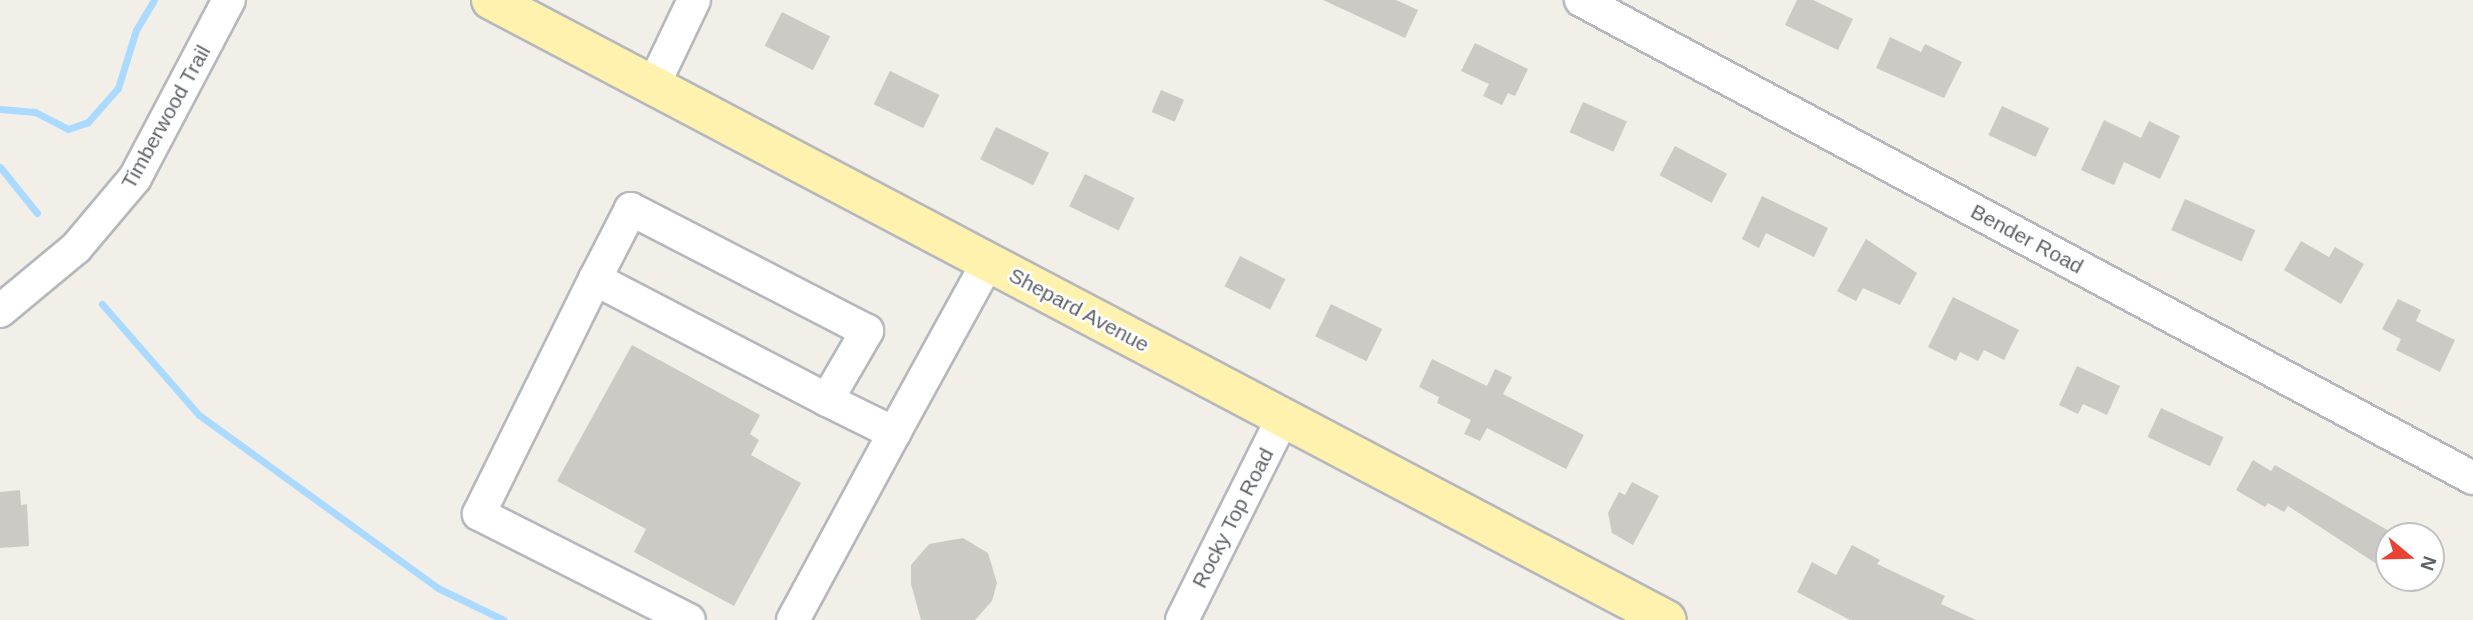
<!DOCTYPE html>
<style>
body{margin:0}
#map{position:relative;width:2473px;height:620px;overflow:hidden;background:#f1efe8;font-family:Helvetica,sans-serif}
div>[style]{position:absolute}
.stream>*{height:7px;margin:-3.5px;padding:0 3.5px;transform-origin:3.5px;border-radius:3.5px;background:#aadaff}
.building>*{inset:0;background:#cccac5;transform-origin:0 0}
.roads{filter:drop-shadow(2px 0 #b5b8bc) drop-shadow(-2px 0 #b5b8bc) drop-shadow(0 2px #b5b8bc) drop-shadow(0 -2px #b5b8bc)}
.minor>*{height:32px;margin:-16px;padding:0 16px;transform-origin:16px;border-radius:16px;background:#fff}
.major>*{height:38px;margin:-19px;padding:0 19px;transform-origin:19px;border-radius:19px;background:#fff2af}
span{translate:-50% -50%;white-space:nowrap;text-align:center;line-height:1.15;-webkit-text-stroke:5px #fff;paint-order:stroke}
.street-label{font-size:21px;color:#5f6368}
.north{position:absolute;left:2375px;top:522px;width:70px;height:70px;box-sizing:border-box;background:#fff;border:2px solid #bfc1c3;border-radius:50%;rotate:109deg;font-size:19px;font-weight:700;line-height:28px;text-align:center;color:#5f6368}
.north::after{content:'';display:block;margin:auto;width:24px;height:32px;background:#ea4335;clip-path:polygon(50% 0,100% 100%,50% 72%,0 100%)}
</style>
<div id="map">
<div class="stream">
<div style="left:0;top:109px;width:35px;rotate:5deg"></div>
<div style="left:35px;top:112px;width:37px;rotate:27deg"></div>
<div style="left:68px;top:129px;width:21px;rotate:-19deg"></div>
<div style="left:88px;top:122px;width:45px;rotate:-48.6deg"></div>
<div style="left:118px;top:88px;width:61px;rotate:-72.8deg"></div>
<div style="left:136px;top:30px;width:35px;rotate:-59deg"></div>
<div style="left:0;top:167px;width:59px;rotate:51.2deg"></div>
<div style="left:102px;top:304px;width:147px;rotate:48.9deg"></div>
<div style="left:199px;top:415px;width:295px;rotate:35.9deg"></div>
<div style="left:438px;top:588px;width:73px;rotate:25.9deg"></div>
</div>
<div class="building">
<div style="clip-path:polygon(1323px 0,1396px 0,1418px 10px,1405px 38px)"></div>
<div style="clip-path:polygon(1797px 0,1813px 0,1853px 19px,1838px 50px,1785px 25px)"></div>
<div style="left:782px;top:12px;width:54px;height:38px;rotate:27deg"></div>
<div style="clip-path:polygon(1890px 37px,1921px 52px,1925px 44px,1962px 62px,1944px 98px,1876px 68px)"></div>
<div style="clip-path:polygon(1475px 43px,1528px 69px,1515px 96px,1508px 93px,1502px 105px,1483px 96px,1489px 84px,1461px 71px)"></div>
<div style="left:890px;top:71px;width:55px;height:37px;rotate:26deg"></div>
<div style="left:1161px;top:90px;width:25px;height:24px;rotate:23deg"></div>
<div style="left:1583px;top:102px;width:48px;height:33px;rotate:24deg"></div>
<div style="left:2002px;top:106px;width:52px;height:32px;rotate:25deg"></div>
<div style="clip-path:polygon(2104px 120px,2141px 138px,2149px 121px,2180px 136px,2160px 179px,2124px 162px,2114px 185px,2081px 170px)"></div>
<div style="left:996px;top:127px;width:59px;height:36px;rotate:26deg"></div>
<div style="left:1675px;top:146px;width:59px;height:33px;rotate:28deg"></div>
<div style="left:1085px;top:174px;width:55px;height:36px;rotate:26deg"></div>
<div style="clip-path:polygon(1762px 196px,1828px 228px,1814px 257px,1766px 233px,1759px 248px,1742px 239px)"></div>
<div style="left:2185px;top:199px;width:77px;height:34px;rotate:24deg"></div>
<div style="clip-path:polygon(1866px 239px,1917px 273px,1900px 305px,1863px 288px,1856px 301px,1837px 291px)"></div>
<div style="clip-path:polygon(2301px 241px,2329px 257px,2335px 247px,2364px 264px,2341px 304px,2284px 270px)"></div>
<div style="left:1240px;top:256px;width:51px;height:34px;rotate:27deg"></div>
<div style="clip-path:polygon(1953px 297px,2019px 330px,2004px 360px,1984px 350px,1978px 361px,1960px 352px,1956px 361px,1928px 347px)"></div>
<div style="clip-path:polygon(2398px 299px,2421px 310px,2416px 321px,2455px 340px,2440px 372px,2396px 350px,2401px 339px,2382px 329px)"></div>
<div style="left:1331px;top:304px;width:57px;height:36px;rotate:26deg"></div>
<div style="clip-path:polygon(632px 345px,760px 415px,750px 434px,759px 440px,751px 455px,801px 483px,734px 606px,634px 552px,646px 529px,557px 481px)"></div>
<div style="clip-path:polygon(1432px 359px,1487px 386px,1495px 369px,1512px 377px,1503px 394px,1584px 435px,1566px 469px,1487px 428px,1480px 441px,1464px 434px,1471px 420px,1437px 403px,1439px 397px,1419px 387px)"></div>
<div style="clip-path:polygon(2077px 366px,2120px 386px,2107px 415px,2083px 404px,2078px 414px,2059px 405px)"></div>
<div style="left:2161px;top:408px;width:69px;height:32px;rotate:25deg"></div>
<div style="clip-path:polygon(2253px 460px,2271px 471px,2275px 465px,2389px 531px,2389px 572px,2288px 506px,2284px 512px,2268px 503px,2265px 507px,2236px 490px)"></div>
<div style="clip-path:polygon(1632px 482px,1659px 496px,1633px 545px,1612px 533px,1608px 513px,1619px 492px,1625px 495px)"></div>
<div style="clip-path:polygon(20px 490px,21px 505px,27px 504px,29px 546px,0 548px,0 492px)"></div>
<div style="clip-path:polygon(963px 538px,988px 553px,997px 583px,992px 601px,975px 620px,921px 620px,911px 584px,911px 565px,929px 544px)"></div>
<div style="clip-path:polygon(1852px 545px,1880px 560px,1877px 564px,1945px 596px,1941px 604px,1976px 620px,1850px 620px,1797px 592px,1812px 562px,1836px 575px)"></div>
</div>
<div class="roads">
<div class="minor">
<div style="left:1581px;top:0;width:1012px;rotate:28.19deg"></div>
<div style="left:653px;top:86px;width:95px;rotate:-64.5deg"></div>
<div style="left:595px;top:279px;width:262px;rotate:116.3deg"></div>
<div style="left:479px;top:514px;width:235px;rotate:26.8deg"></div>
<div style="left:0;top:311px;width:99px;rotate:-39.7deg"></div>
<div style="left:76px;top:248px;width:92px;rotate:-49.9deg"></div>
<div style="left:135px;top:178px;width:201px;rotate:-62.2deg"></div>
<div style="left:827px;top:400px;width:80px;rotate:-59.9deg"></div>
<div style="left:867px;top:331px;width:266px;rotate:-152.7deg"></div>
<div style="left:631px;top:209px;width:79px;rotate:117.2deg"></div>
<div style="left:595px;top:279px;width:262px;rotate:27.5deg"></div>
<div style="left:827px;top:400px;width:75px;rotate:26.2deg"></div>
<div style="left:894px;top:433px;width:195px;rotate:-61.2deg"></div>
<div style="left:793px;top:620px;width:215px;rotate:-61.6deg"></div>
<div style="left:1182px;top:620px;width:227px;rotate:-63.5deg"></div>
</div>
<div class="major">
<div style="left:491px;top:0;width:1329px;rotate:27.8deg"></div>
</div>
</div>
<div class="street-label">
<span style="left:166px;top:117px;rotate:-61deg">Timberwood Trail</span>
<span style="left:2027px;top:239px;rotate:28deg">Bender Road</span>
<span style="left:1079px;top:310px;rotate:28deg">Shepard Avenue</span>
<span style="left:1233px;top:518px;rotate:-63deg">Rocky Top Road</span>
</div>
<div class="north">N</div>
</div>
